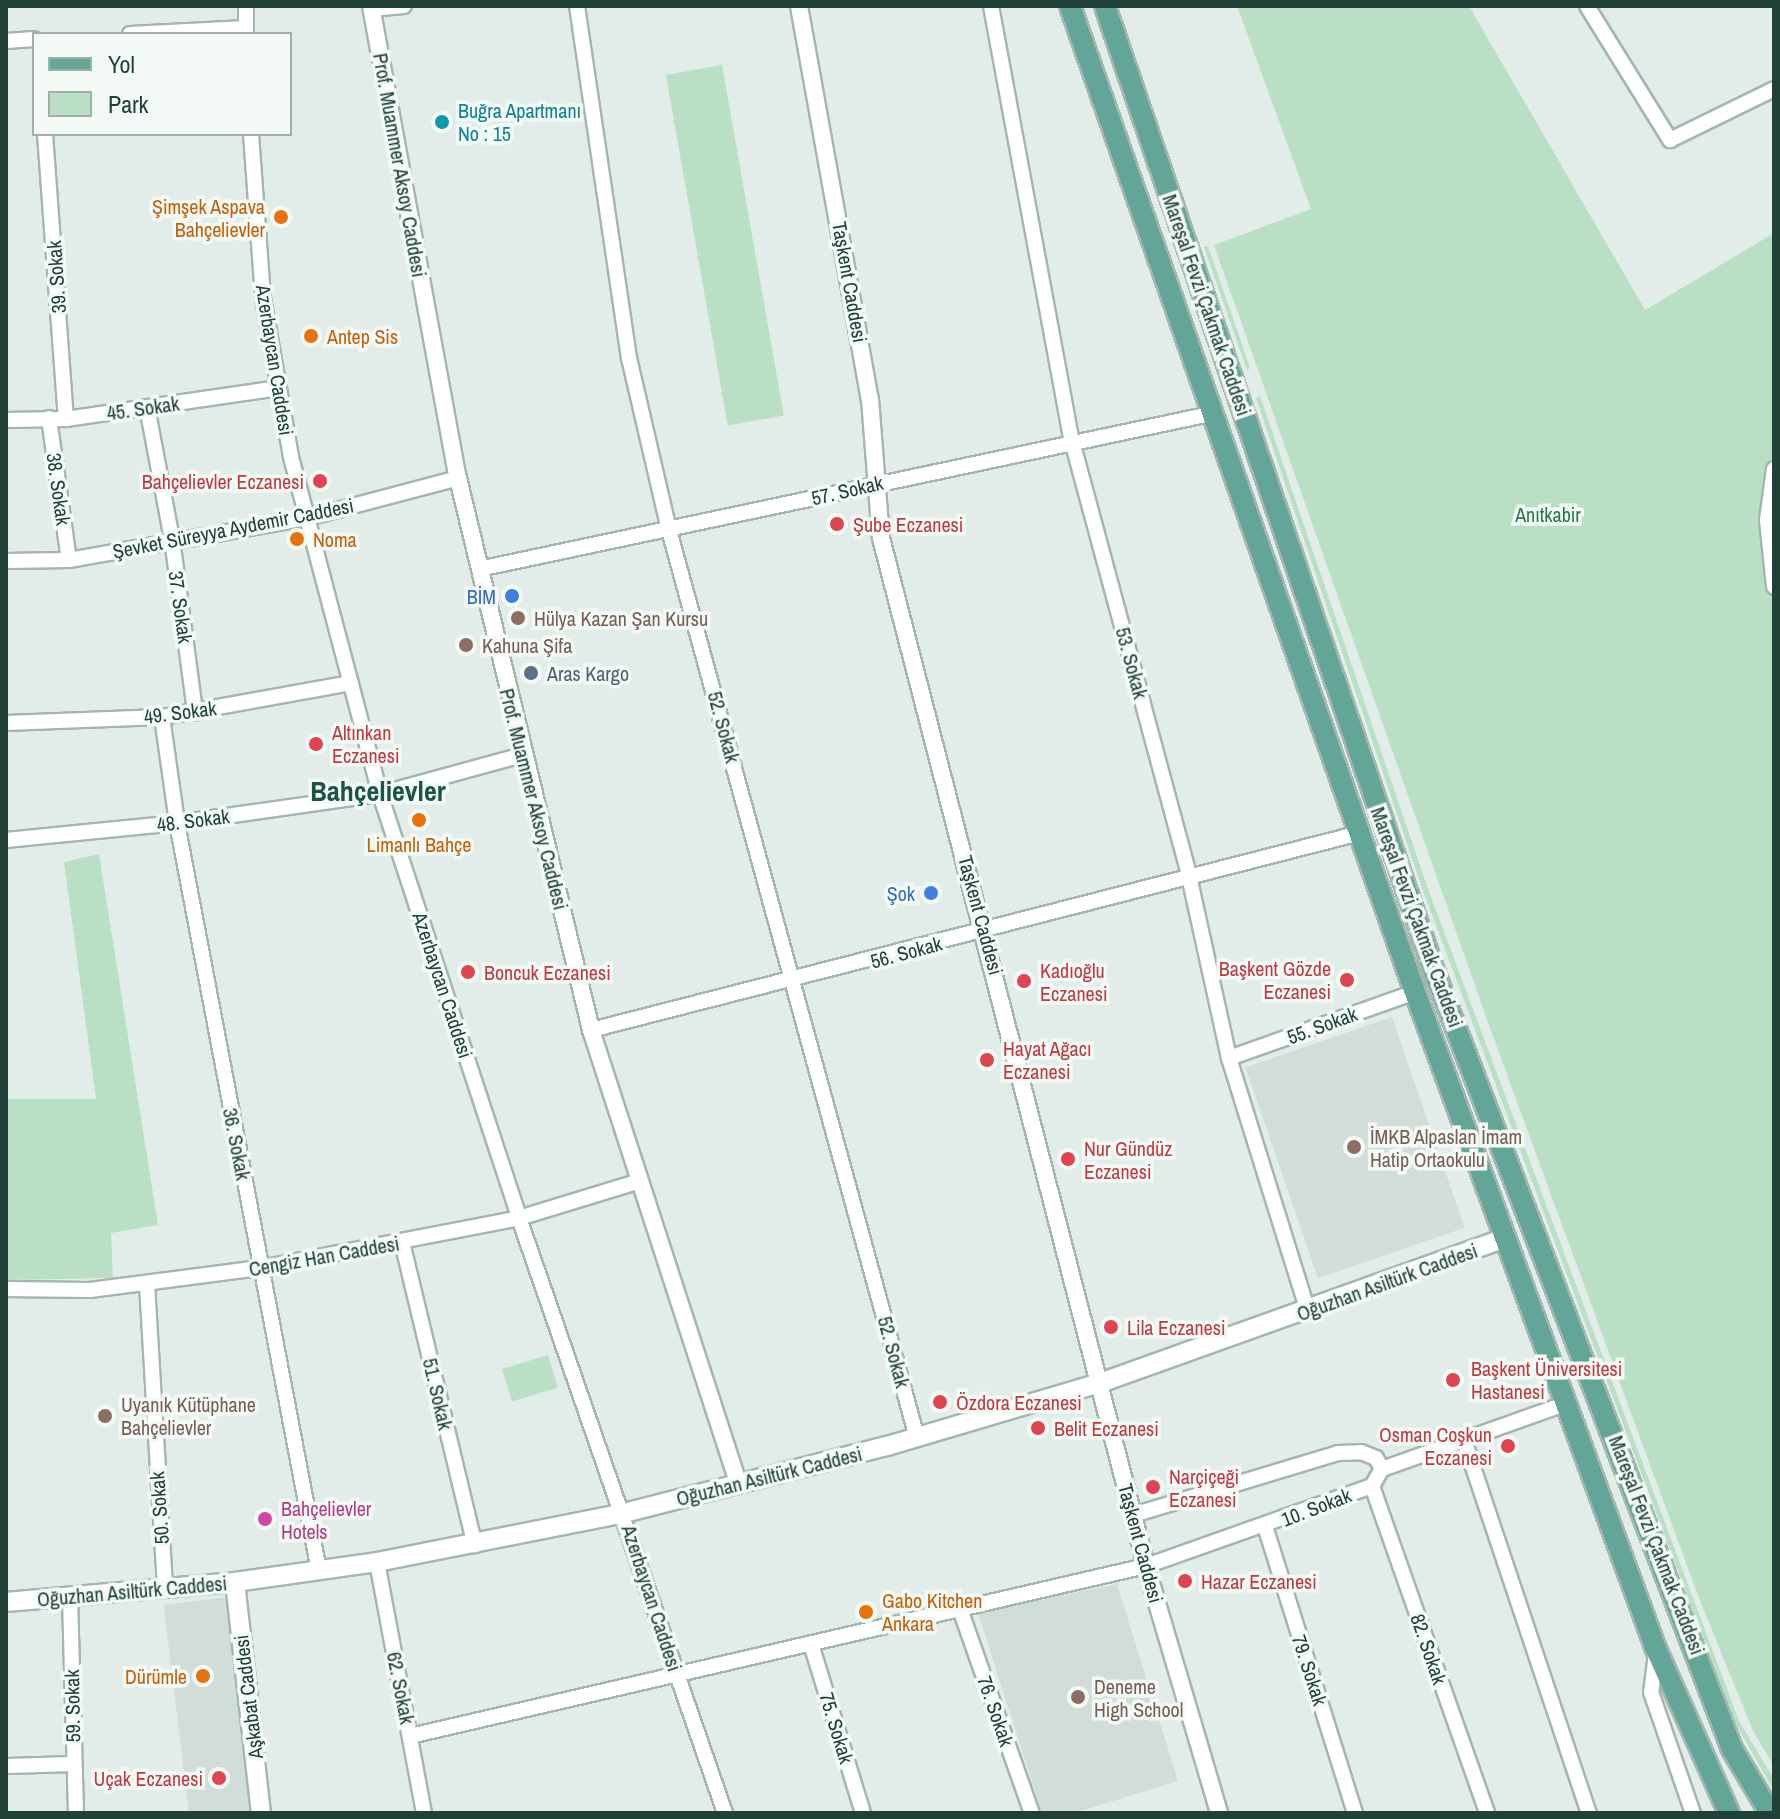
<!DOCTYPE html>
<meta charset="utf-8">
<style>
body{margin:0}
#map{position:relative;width:1780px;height:1819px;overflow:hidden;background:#e2ede9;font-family:"Archivo Narrow",sans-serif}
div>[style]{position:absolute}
.built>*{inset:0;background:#d0ddd8;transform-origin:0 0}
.green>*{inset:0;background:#b9e0c5;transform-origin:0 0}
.roads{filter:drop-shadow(2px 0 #a4b6b0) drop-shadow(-2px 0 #a4b6b0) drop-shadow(0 2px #a4b6b0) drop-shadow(0 -2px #a4b6b0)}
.minor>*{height:14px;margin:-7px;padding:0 7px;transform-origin:7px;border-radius:7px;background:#fff}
.tertiary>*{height:16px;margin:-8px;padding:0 8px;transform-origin:8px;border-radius:8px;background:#fff}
.secondary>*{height:18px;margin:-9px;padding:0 9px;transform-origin:9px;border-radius:9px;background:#fff}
.primary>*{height:20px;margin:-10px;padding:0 10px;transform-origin:10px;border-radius:10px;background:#63a697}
.dots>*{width:22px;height:22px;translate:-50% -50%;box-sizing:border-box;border:4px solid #f3faf6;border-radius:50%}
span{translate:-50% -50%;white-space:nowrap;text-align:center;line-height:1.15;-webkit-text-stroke:7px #f3faf6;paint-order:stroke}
.culture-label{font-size:20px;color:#0d838f}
.left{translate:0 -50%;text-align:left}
.street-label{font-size:20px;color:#204038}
.food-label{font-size:20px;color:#c56008}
.right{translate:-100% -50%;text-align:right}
.health-label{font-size:20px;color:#be3a42}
.park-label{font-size:20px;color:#277a49}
.shop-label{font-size:20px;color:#366cbe}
.education-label{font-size:20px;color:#785e54}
.service-label{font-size:20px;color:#4e5e75}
.hotel-label{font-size:20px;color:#b23c85}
.district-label{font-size:28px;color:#1b5447;font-weight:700}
.frame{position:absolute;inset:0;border:8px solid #204038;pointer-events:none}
.legend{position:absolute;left:32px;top:32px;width:260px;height:104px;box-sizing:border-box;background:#f3faf6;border:2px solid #9fb0aa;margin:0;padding:10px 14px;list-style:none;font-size:24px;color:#204038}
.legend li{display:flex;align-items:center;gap:16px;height:40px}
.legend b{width:40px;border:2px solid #9fb0aa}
</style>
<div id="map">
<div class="built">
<div style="left:1392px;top:1017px;width:223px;height:155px;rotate:71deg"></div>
<div style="clip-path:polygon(1117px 1584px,1178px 1781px,1074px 1813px,1042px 1813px,978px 1613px)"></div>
<div style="left:236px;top:1596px;width:218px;height:73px;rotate:83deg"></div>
</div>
<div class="green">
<div style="clip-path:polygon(1237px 6px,1469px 6px,1645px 310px,1774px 233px,1774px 1766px,1753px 1731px,1697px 1593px,1491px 1031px,1214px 245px,1311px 209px)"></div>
<div style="left:722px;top:65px;width:356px;height:57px;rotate:80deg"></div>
<div style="clip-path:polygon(1208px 246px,1250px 368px,1247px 370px,1204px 247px)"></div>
<div style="clip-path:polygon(1260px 396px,1427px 886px,1739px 1721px,1774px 1779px,1774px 1791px,1735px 1723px,1422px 888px,1256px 398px)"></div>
<div style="clip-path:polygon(99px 854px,158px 1225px,111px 1233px,113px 1278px,6px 1280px,6px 1099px,96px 1099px,64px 862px)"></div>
<div style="left:548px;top:1355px;width:34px;height:48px;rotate:73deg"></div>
</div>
<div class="roads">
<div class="minor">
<div style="left:246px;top:6px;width:28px;rotate:90deg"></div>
<div style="left:577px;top:6px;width:356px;rotate:81.6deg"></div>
<div style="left:629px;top:358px;width:177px;rotate:76.9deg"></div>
<div style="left:669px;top:530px;width:941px;rotate:74.72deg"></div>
<div style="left:991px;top:6px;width:442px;rotate:79.5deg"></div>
<div style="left:1072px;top:441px;width:450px;rotate:74.9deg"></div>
<div style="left:1189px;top:876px;width:186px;rotate:77.6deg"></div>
<div style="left:1229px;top:1058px;width:266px;rotate:72.7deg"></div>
<div style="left:1587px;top:6px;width:158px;rotate:58.2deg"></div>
<div style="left:1670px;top:140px;width:116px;rotate:-26.1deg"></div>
<div style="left:371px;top:9px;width:33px;rotate:-5deg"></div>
<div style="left:130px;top:34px;width:116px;rotate:-3deg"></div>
<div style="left:6px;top:41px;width:28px;rotate:-4deg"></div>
<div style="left:45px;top:134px;width:286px;rotate:85.8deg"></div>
<div style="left:251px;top:134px;width:164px;rotate:85.8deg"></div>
<div style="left:263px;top:298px;width:161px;rotate:80deg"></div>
<div style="left:291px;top:457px;width:349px;rotate:75.2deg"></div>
<div style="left:380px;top:794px;width:446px;rotate:71.8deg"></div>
<div style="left:519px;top:1218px;width:630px;rotate:70.9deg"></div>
<div style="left:147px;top:407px;width:134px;rotate:79.3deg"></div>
<div style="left:172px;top:539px;width:175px;rotate:82.4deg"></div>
<div style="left:49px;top:418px;width:143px;rotate:82deg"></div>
<div style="left:6px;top:420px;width:60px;rotate:-1deg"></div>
<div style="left:66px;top:419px;width:215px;rotate:-8.3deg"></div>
<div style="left:1774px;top:469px;width:51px;rotate:97.8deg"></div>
<div style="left:1767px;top:520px;width:67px;rotate:84deg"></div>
<div style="left:6px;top:561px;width:63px;rotate:-0.9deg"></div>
<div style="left:69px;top:560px;width:242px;rotate:-10deg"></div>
<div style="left:307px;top:518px;width:156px;rotate:-14.8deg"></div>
<div style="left:479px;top:569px;width:752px;rotate:-11.97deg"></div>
<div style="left:162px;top:717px;width:107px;rotate:81.9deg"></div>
<div style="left:177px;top:823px;width:761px;rotate:79.25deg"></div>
<div style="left:6px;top:723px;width:156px;rotate:-2.2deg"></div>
<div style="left:162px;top:717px;width:192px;rotate:-10.2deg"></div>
<div style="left:6px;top:840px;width:172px;rotate:-5.7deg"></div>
<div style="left:177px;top:823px;width:205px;rotate:-8.1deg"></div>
<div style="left:380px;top:794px;width:148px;rotate:-15.3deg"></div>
<div style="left:591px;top:1030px;width:794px;rotate:-14.37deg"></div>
<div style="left:1229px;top:1058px;width:197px;rotate:-19.5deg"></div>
<div style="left:402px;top:1242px;width:312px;rotate:76.5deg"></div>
<div style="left:147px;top:1284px;width:306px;rotate:86.6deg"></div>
<div style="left:6px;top:1289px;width:84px;rotate:0.7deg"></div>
<div style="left:90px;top:1290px;width:171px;rotate:-7.4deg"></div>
<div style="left:260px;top:1268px;width:264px;rotate:-10.9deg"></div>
<div style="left:519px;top:1218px;width:123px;rotate:-17deg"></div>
<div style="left:1465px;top:1443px;width:390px;rotate:71.5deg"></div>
<div style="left:1372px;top:1486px;width:347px;rotate:70.6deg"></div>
<div style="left:1133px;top:1515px;width:214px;rotate:-16.8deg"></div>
<div style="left:1338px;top:1453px;width:23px;rotate:-2deg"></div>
<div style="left:1361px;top:1452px;width:16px;rotate:22deg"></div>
<div style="left:1376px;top:1458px;width:13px;rotate:61deg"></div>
<div style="left:1265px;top:1526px;width:301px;rotate:72.6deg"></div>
<div style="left:377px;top:1562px;width:255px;rotate:79.4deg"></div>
<div style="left:70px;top:1598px;width:215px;rotate:88.4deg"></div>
<div style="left:960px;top:1609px;width:216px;rotate:70.6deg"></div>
<div style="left:811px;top:1644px;width:177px;rotate:72.9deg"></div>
<div style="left:1656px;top:1653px;width:39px;rotate:97deg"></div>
<div style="left:1651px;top:1692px;width:128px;rotate:70.9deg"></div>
<div style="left:410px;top:1736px;width:755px;rotate:-13.01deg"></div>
<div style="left:1146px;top:1566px;width:240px;rotate:-19.5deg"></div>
<div style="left:1372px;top:1486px;width:20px;rotate:-60deg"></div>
<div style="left:1382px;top:1469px;width:196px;rotate:-19.6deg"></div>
<div style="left:6px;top:1766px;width:68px;rotate:-1.7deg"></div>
</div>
<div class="tertiary">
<div style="left:371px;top:6px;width:480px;rotate:79.6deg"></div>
<div style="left:458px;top:478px;width:568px;rotate:76.45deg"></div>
<div style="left:591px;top:1030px;width:475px;rotate:72deg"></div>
<div style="left:799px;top:6px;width:399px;rotate:79.8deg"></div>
<div style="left:870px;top:399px;width:139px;rotate:85.5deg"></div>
<div style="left:881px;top:538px;width:1062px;rotate:75.54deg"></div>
<div style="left:1146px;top:1566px;width:258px;rotate:73.5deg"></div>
</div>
<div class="secondary">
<div style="left:235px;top:1582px;width:232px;rotate:83.6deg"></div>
<div style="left:6px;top:1602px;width:230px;rotate:-5deg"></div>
<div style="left:235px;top:1582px;width:143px;rotate:-8deg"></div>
<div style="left:377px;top:1562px;width:252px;rotate:-11.2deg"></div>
<div style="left:624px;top:1513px;width:271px;rotate:-14.3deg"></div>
<div style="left:887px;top:1446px;width:222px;rotate:-16.5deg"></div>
<div style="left:1100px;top:1383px;width:431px;rotate:-19.7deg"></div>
</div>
<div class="primary">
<div style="left:1070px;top:6px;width:1045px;rotate:70.72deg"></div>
<div style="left:1415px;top:992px;width:700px;rotate:69.86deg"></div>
<div style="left:1656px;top:1649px;width:180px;rotate:66deg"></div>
<div style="left:1105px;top:6px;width:1020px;rotate:71.17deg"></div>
<div style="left:1434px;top:971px;width:833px;rotate:69.04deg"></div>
<div style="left:1732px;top:1749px;width:74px;rotate:59.3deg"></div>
</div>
</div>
<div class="dots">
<div style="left:442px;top:122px;background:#0f9aa8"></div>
<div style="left:281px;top:217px;background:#e8710a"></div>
<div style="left:311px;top:336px;background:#e8710a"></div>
<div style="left:320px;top:481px;background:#e0444e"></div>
<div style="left:837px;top:524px;background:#e0444e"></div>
<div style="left:297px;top:539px;background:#e8710a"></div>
<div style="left:512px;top:596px;background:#3f7fe0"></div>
<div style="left:518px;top:618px;background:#8d6e63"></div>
<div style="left:466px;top:645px;background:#8d6e63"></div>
<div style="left:531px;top:673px;background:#5c6f8a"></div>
<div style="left:316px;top:744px;background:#e0444e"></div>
<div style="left:419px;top:820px;background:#e8710a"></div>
<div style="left:931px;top:893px;background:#3f7fe0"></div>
<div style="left:468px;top:972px;background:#e0444e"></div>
<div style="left:1347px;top:980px;background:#e0444e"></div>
<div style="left:1024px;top:981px;background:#e0444e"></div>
<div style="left:987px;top:1060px;background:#e0444e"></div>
<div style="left:1354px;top:1147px;background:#8d6e63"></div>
<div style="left:1068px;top:1159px;background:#e0444e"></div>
<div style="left:1111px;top:1327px;background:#e0444e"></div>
<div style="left:1453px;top:1380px;background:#e0444e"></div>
<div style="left:940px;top:1402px;background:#e0444e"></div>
<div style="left:105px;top:1416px;background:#8d6e63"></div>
<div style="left:1038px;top:1428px;background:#e0444e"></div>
<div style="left:1508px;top:1446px;background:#e0444e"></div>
<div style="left:1153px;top:1487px;background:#e0444e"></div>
<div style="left:265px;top:1519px;background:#d1479c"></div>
<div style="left:1185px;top:1581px;background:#e0444e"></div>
<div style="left:866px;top:1612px;background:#e8710a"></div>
<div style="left:203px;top:1676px;background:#e8710a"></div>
<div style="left:1078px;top:1697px;background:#8d6e63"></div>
<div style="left:219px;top:1778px;background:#e0444e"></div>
</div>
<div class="culture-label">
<span class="left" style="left:458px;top:122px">Buğra Apartmanı<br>No : 15</span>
</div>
<div class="street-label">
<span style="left:400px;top:165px;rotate:80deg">Prof. Muammer Aksoy Caddesi</span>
<span style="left:56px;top:277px;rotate:-94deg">39. Sokak</span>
<span style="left:850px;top:282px;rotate:80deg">Taşkent Caddesi</span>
<span style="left:1207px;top:305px;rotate:71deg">Mareşal Fevzi Çakmak Caddesi</span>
<span style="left:275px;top:360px;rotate:81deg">Azerbaycan Caddesi</span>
<span style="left:143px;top:408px;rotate:-8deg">45. Sokak</span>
<span style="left:59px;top:489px;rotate:82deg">38. Sokak</span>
<span style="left:847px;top:490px;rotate:-13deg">57. Sokak</span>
<span style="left:233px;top:528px;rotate:-11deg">Şevket Süreyya Aydemir Caddesi</span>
<span style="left:181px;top:607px;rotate:82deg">37. Sokak</span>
<span style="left:1132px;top:663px;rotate:75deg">53. Sokak</span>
<span style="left:180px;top:712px;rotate:-7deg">49. Sokak</span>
<span style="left:724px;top:727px;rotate:75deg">52. Sokak</span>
<span style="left:534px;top:799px;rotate:76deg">Prof. Muammer Aksoy Caddesi</span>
<span style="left:193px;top:820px;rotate:-7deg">48. Sokak</span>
<span style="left:981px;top:915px;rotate:75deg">Taşkent Caddesi</span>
<span style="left:1417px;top:917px;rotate:70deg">Mareşal Fevzi Çakmak Caddesi</span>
<span style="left:906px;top:952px;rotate:-15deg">56. Sokak</span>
<span style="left:443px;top:985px;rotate:72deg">Azerbaycan Caddesi</span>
<span style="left:1322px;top:1025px;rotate:-20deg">55. Sokak</span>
<span style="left:237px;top:1144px;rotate:79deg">36. Sokak</span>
<span style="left:324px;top:1256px;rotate:-10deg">Cengiz Han Caddesi</span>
<span style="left:1387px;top:1282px;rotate:-20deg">Oğuzhan Asiltürk Caddesi</span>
<span style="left:894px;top:1352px;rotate:75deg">52. Sokak</span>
<span style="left:438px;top:1394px;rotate:77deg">51. Sokak</span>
<span style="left:769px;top:1476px;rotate:-14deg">Oğuzhan Asiltürk Caddesi</span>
<span style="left:1316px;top:1507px;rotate:-21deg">10. Sokak</span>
<span style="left:159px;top:1508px;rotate:-94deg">50. Sokak</span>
<span style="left:1141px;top:1543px;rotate:75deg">Taşkent Caddesi</span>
<span style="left:1657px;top:1545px;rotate:69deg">Mareşal Fevzi Çakmak Caddesi</span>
<span style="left:132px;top:1591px;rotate:-5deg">Oğuzhan Asiltürk Caddesi</span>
<span style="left:652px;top:1598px;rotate:72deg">Azerbaycan Caddesi</span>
<span style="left:1429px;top:1649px;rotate:71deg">82. Sokak</span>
<span style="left:1310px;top:1670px;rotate:72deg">79. Sokak</span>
<span style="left:401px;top:1688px;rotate:79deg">62. Sokak</span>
<span style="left:248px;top:1697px;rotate:-97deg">Aşkabat Caddesi</span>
<span style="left:72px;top:1706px;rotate:-91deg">59. Sokak</span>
<span style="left:996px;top:1711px;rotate:71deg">76. Sokak</span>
<span style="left:837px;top:1728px;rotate:73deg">75. Sokak</span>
</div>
<div class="food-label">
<span class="right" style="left:265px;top:218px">Şimşek Aspava<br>Bahçelievler</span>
<span class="left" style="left:327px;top:336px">Antep Sis</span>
<span class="left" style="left:313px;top:539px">Noma</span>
<span style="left:419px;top:844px">Limanlı Bahçe</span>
<span class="left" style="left:882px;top:1612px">Gabo Kitchen<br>Ankara</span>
<span class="right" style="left:187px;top:1676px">Dürümle</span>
</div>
<div class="health-label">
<span class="right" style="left:304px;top:481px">Bahçelievler Eczanesi</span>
<span class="left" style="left:853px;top:524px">Şube Eczanesi</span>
<span class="left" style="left:332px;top:744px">Altınkan<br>Eczanesi</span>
<span class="right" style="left:1331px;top:980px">Başkent Gözde<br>Eczanesi</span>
<span class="left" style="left:1040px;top:982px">Kadıoğlu<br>Eczanesi</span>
<span class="left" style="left:484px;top:972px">Boncuk Eczanesi</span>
<span class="left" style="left:1003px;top:1060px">Hayat Ağacı<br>Eczanesi</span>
<span class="left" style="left:1084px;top:1160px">Nur Gündüz<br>Eczanesi</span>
<span class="left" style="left:1127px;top:1327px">Lila Eczanesi</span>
<span class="left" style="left:1471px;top:1380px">Başkent Üniversitesi<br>Hastanesi</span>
<span class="left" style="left:956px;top:1402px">Özdora Eczanesi</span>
<span class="left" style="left:1054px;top:1428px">Belit Eczanesi</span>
<span class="right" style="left:1492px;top:1446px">Osman Coşkun<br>Eczanesi</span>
<span class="left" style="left:1169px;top:1488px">Narçiçeği<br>Eczanesi</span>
<span class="left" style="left:1201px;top:1581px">Hazar Eczanesi</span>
<span class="right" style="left:203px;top:1778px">Uçak Eczanesi</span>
</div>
<div class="park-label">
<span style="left:1548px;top:514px">Anıtkabir</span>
</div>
<div class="shop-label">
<span class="right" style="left:496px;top:596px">BİM</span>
<span class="right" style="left:915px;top:893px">Şok</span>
</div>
<div class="education-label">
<span class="left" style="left:534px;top:618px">Hülya Kazan Şan Kursu</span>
<span class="left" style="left:482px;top:645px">Kahuna Şifa</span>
<span class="left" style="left:1370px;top:1148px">İMKB Alpaslan İmam<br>Hatip Ortaokulu</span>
<span class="left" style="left:121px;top:1416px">Uyanık Kütüphane<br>Bahçelievler</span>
<span class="left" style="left:1094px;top:1698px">Deneme<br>High School</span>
</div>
<div class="service-label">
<span class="left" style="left:547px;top:673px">Aras Kargo</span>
</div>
<div class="hotel-label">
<span class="left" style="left:281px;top:1520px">Bahçelievler<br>Hotels</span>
</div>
<div class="district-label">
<span style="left:378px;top:791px">Bahçelievler</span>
</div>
<div class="frame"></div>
<ul class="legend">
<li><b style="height:10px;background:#63a697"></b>Yol</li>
<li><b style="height:22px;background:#b9e0c5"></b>Park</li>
</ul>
</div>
